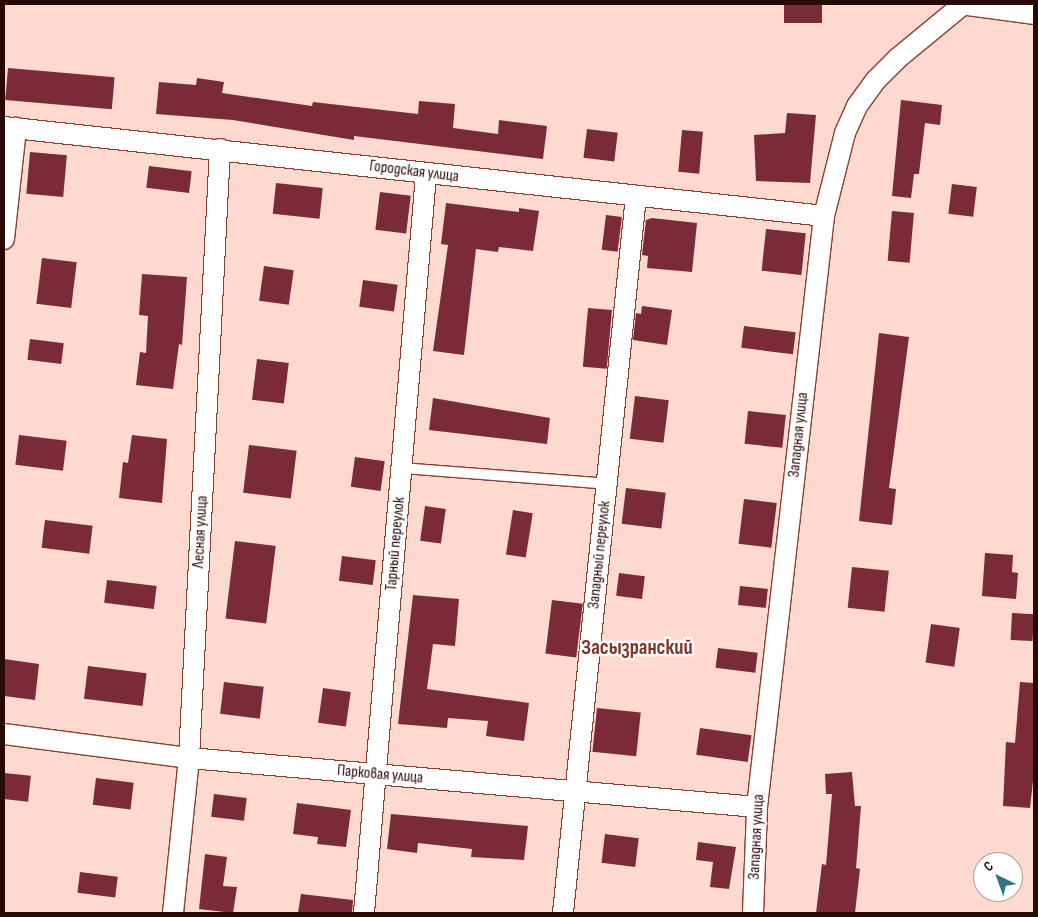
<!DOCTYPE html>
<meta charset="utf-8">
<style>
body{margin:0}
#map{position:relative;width:1038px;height:917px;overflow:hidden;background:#fed9cf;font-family:"Sofia Sans Condensed",sans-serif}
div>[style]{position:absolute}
.building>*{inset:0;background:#7a2b37;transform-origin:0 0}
.roads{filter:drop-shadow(1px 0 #8c3f2d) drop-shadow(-1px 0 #8c3f2d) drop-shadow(0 1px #8c3f2d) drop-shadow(0 -1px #8c3f2d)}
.lane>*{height:10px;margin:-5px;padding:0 5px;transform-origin:5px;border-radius:5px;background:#fff}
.street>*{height:20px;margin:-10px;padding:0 10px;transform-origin:10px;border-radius:10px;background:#fff}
span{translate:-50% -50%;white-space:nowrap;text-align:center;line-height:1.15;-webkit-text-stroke:5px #fff;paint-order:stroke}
.street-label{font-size:16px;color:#280904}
.district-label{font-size:21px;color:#803423;font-weight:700}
.frame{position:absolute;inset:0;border:5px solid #280904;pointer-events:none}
.north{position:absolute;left:973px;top:852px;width:50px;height:50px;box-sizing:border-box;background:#fff;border:1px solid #a99d9b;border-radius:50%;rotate:318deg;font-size:14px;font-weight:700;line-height:20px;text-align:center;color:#280904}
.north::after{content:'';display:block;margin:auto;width:18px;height:22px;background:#307584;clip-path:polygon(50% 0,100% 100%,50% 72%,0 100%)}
</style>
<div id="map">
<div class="building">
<div style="left:784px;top:4px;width:38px;height:19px"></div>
<div style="left:8px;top:68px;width:107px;height:32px;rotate:5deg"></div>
<div style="clip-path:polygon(197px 78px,224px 82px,222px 93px,312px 106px,313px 102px,418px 114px,419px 101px,455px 104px,453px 128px,498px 134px,499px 120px,547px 126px,543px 159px,354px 136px,354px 140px,233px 120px,156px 114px,159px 82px,196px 85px)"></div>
<div style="clip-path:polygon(901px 100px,942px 105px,940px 125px,925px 123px,919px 174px,914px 174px,911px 198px,892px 196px)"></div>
<div style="clip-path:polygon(787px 113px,816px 115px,810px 183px,756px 181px,754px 135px,785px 133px)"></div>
<div style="left:587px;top:129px;width:31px;height:29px;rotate:7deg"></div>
<div style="left:682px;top:130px;width:21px;height:42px;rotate:5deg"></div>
<div style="left:30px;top:152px;width:37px;height:42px;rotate:5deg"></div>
<div style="left:149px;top:166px;width:43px;height:22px;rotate:7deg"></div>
<div style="left:276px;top:183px;width:47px;height:31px;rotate:6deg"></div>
<div style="left:952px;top:184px;width:25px;height:30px;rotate:7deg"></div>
<div style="left:380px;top:192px;width:31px;height:38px;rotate:7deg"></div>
<div style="clip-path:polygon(446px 203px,519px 212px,519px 208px,539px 211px,533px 251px,499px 247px,498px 252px,476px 249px,464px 355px,433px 351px,448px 245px,441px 244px)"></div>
<div style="left:892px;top:211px;width:22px;height:50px;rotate:5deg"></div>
<div style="left:606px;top:215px;width:16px;height:35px;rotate:7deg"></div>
<div style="clip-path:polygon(652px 218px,697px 223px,692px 272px,647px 268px,648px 256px,642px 255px,646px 220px)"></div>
<div style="left:766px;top:229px;width:40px;height:42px;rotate:6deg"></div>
<div style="left:42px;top:258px;width:35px;height:46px;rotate:7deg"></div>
<div style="left:264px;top:266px;width:30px;height:35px;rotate:8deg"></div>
<div style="clip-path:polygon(142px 274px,187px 277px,182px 345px,179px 344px,173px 389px,136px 385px,140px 352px,146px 353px,148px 316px,139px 315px)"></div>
<div style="left:363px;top:280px;width:35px;height:27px;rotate:8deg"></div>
<div style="clip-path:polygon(642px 306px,672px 310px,667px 345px,633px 340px,636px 313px,641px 314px)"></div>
<div style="left:588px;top:308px;width:24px;height:59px;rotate:5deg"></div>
<div style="left:744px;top:326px;width:52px;height:22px;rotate:7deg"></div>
<div style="clip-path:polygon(879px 333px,909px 337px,889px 488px,896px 489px,892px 525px,859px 521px)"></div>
<div style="left:30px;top:339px;width:34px;height:21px;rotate:7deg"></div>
<div style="left:257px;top:359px;width:32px;height:41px;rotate:7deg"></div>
<div style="left:635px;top:396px;width:34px;height:43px;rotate:7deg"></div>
<div style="clip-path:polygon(433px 398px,550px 418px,547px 444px,429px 430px)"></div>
<div style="left:748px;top:411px;width:38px;height:33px;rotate:6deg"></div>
<div style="left:19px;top:435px;width:48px;height:30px;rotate:7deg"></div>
<div style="clip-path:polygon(132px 435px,167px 439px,162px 503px,119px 498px,123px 462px,128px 463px)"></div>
<div style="left:249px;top:445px;width:48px;height:48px;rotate:7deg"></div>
<div style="left:355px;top:457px;width:30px;height:30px;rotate:8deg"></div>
<div style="left:626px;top:488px;width:40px;height:36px;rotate:7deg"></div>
<div style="left:744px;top:499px;width:33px;height:45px;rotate:7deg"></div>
<div style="left:425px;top:506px;width:21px;height:35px;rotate:8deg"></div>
<div style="left:513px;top:510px;width:20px;height:45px;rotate:9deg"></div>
<div style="left:45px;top:520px;width:48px;height:28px;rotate:7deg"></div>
<div style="left:235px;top:541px;width:41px;height:78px;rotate:7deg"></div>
<div style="clip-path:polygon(985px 553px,1013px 555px,1012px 572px,1018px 573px,1016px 599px,982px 596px)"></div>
<div style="left:342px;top:556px;width:34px;height:25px;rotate:7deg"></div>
<div style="left:852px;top:567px;width:37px;height:41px;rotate:6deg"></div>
<div style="left:619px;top:573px;width:26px;height:23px;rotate:7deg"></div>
<div style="left:107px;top:580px;width:50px;height:23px;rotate:7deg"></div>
<div style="left:740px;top:586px;width:28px;height:19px;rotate:6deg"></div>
<div style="clip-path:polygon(413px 595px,459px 599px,455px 646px,433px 644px,427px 689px,529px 703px,524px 741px,486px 736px,488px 721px,448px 718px,447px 728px,398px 724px)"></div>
<div style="left:552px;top:600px;width:31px;height:54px;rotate:7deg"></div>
<div style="left:1012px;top:613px;width:22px;height:27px;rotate:3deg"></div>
<div style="left:931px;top:624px;width:29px;height:39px;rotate:8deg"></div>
<div style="left:718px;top:648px;width:40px;height:20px;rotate:7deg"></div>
<div style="clip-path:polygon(4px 659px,39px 664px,35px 700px,4px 696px)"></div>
<div style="left:88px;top:666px;width:59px;height:33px;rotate:7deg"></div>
<div style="left:224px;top:682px;width:40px;height:32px;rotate:7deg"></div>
<div style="clip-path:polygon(1020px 682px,1034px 683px,1034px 772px,1030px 808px,1003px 806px,1006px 742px,1015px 743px)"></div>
<div style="left:323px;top:688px;width:28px;height:35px;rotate:8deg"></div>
<div style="left:597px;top:708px;width:44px;height:44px;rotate:6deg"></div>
<div style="left:700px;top:728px;width:52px;height:27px;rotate:8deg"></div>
<div style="clip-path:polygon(852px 772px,855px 806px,861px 806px,856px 868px,860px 869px,855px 913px,816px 913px,822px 864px,826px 865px,832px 794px,826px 794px,825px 774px)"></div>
<div style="left:4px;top:773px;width:27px;height:26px;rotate:6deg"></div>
<div style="left:96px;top:778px;width:38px;height:27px;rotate:7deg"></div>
<div style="left:214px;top:794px;width:33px;height:23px;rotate:7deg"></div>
<div style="clip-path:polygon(297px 803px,351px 810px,346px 847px,317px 844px,318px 837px,293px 834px)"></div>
<div style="clip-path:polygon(391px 814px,528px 826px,524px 860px,471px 857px,472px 849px,418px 843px,417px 853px,387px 849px)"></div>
<div style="left:605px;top:834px;width:34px;height:29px;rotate:7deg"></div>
<div style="clip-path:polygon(698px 842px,736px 847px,729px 889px,710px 887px,713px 862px,696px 860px)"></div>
<div style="clip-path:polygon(205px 854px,227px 857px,223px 886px,237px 887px,233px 913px,199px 909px)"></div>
<div style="left:80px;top:872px;width:38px;height:21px;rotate:7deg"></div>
<div style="clip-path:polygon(301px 894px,353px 900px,352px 913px,298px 913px)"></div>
</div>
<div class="roads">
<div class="lane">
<div style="left:402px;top:468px;width:207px;rotate:4.4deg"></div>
</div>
<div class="street">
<div style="left:959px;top:4px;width:76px;rotate:7.6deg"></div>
<div style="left:4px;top:127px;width:825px;rotate:6.19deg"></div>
<div style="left:4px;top:239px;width:112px;rotate:-83.8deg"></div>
<div style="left:4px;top:734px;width:187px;rotate:7.4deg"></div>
<div style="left:189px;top:758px;width:570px;rotate:4.93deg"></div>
<div style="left:173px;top:913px;width:156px;rotate:-84.1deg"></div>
<div style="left:189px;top:758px;width:610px;rotate:-87.09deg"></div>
<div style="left:364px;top:913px;width:742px;rotate:-85.2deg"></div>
<div style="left:563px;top:913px;width:721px;rotate:-84.19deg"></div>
<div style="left:753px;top:913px;width:106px;rotate:-87.8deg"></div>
<div style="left:757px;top:807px;width:595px;rotate:-83.53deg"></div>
<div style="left:824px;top:216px;width:86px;rotate:-75.8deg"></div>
<div style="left:845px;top:133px;width:30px;rotate:-66deg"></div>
<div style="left:857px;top:106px;width:32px;rotate:-54deg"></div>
<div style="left:876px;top:80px;width:31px;rotate:-45deg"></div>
<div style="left:898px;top:58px;width:82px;rotate:-39.5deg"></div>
</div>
</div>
<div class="street-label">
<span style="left:414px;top:172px;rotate:7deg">Городская улица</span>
<span style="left:799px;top:435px;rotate:-84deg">Западная улица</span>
<span style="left:201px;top:532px;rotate:-87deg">Лесная улица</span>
<span style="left:396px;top:544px;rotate:-85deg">Тарный переулок</span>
<span style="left:600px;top:555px;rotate:-84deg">Западный переулок</span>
<span style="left:380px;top:775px;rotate:5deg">Парковая улица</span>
<span style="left:757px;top:837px;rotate:-87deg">Западная улица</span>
</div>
<div class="district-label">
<span style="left:637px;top:648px">Засызранский</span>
</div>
<div class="frame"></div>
<div class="north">С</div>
</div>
